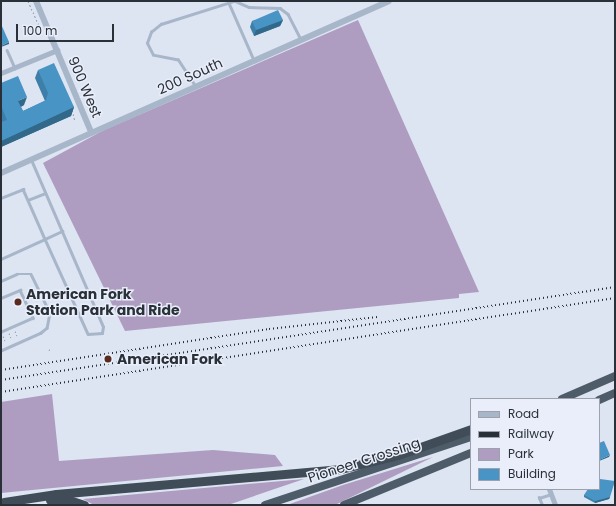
<!DOCTYPE html>
<style>
body{margin:0}
#map{position:relative;width:616px;height:506px;overflow:hidden;background:#dde4f2;font-family:Poppins,sans-serif}
div>[style]{position:absolute}
.green>*{inset:0;background:#ae9dc1}
.path>*{height:1px;margin-top:-0.5px;transform-origin:0;background:repeating-linear-gradient(90deg,#93a1b6 0 2px,transparent 0 4px)}
.service>*{height:2.5px;margin:-1.25px;padding:0 1.25px;transform-origin:1.25px;border-radius:1.25px;background:#a8b6ca}
.minor>*{height:5px;margin:-2.5px;padding:0 2.5px;transform-origin:2.5px;border-radius:2.5px;background:#a8b6ca}
.tertiary>*{height:6px;margin:-3px;padding:0 3px;transform-origin:3px;border-radius:3px;background:#a8b6ca}
.trunk>*{height:8px;margin:-4px;padding:0 4px;transform-origin:4px;border-radius:4px;background:#4d5c68}
.motorway>*{height:9px;margin:-4.5px;padding:0 4.5px;transform-origin:4.5px;border-radius:4.5px;background:#404d58}
.rail>*{height:2px;margin-top:-1px;transform-origin:0;background:repeating-linear-gradient(90deg,#293037 0 1px,transparent 0 4px)}
.wall>*{inset:0;background:#3e7fa9}
.shaded-wall>*{inset:0;background:#32688a}
.building>*{inset:0;background:#4894c5}
.dots>*{width:11px;height:11px;translate:-50% -50%;box-sizing:border-box;border:2px solid #e9eefa;border-radius:50%}
span{translate:-50% -50%;white-space:nowrap;text-align:center;line-height:1.15;-webkit-text-stroke:3px #e9eefa;paint-order:stroke}
.street-label{font-size:14px;color:#293037}
.poi-label{font-size:14px;color:#293037;font-weight:700}
.left{translate:0 -50%;text-align:left}
.frame{position:absolute;inset:0;border:2px solid #293037;pointer-events:none}
.legend{position:absolute;left:470px;top:398px;width:130px;height:92px;box-sizing:border-box;background:#e9eefa;border:1px solid #9ca2ac;margin:0;padding:5px 7px;list-style:none;font-size:12px;color:#293037}
.legend li{display:flex;align-items:center;gap:8px;height:20px}
.legend b{width:20px;border:1px solid #9ca2ac}
.scale{position:absolute;left:16px;top:24px;width:98px;height:18px;box-sizing:border-box;border:2px solid #293037;border-top:0;padding-left:5px;font-size:12px;line-height:14px;white-space:nowrap;color:#293037;-webkit-text-stroke:3px #e9eefa;paint-order:stroke}
</style>
<div id="map">
<div class="green">
<div style="clip-path:polygon(358px 20px,479px 292px,459px 294px,459px 298px,125px 331px,43px 163px,104px 130px)"></div>
<div style="clip-path:polygon(52px 394px,59px 461px,213px 450px,275px 455px,283px 466px,1px 493px,1px 402px)"></div>
<div style="clip-path:polygon(433px 457px,335px 505px,287px 505px,343px 485px)"></div>
<div style="clip-path:polygon(304px 479px,228px 505px,94px 505px,83px 499px)"></div>
</div>
<div class="path">
<div style="left:28px;top:1px;width:34px;rotate:66deg"></div>
<div style="left:72px;top:110px;width:11px;rotate:75deg"></div>
<div style="left:15px;top:331px;width:5px;rotate:68deg"></div>
<div style="left:9px;top:333px;width:5px;rotate:68deg"></div>
<div style="left:3px;top:336px;width:5px;rotate:68deg"></div>
<div style="left:49px;top:349px;width:3px;rotate:72deg"></div>
</div>
<div class="service">
<div style="left:235px;top:1px;width:15px;rotate:23deg"></div>
<div style="left:249px;top:7px;width:31px;rotate:2deg"></div>
<div style="left:280px;top:8px;width:10px;rotate:37deg"></div>
<div style="left:288px;top:14px;width:29px;rotate:63deg"></div>
<div style="left:229px;top:3px;width:62px;rotate:66.3deg"></div>
<div style="left:7px;top:50px;width:20px;rotate:66deg"></div>
<div style="left:195px;top:86px;width:31px;rotate:-123deg"></div>
<div style="left:178px;top:60px;width:25px;rotate:-169deg"></div>
<div style="left:153px;top:55px;width:13px;rotate:-117deg"></div>
<div style="left:147px;top:43px;width:12px;rotate:-70deg"></div>
<div style="left:151px;top:32px;width:13px;rotate:-39deg"></div>
<div style="left:161px;top:24px;width:77px;rotate:-17.5deg"></div>
<div style="left:1px;top:198px;width:24px;rotate:-22deg"></div>
<div style="left:23px;top:189px;width:55px;rotate:66.3deg"></div>
<div style="left:45px;top:239px;width:19px;rotate:-25deg"></div>
<div style="left:28px;top:200px;width:18px;rotate:-22deg"></div>
<div style="left:1px;top:259px;width:48px;rotate:-24.4deg"></div>
<div style="left:45px;top:239px;width:104px;rotate:65.6deg"></div>
<div style="left:88px;top:334px;width:14px;rotate:-4deg"></div>
<div style="left:102px;top:333px;width:6px;rotate:-81deg"></div>
<div style="left:103px;top:327px;width:182px;rotate:-113.3deg"></div>
<div style="left:1px;top:281px;width:17px;rotate:-24deg"></div>
<div style="left:17px;top:274px;width:14px"></div>
<div style="left:31px;top:274px;width:43px;rotate:64deg"></div>
<div style="left:50px;top:313px;width:15px;rotate:101deg"></div>
<div style="left:47px;top:328px;width:8px;rotate:140deg"></div>
<div style="left:41px;top:333px;width:44px;rotate:155.8deg"></div>
<div style="left:1px;top:298px;width:21px;rotate:-23deg"></div>
<div style="left:20px;top:290px;width:31px;rotate:65deg"></div>
<div style="left:33px;top:318px;width:35px;rotate:156deg"></div>
<div style="left:542px;top:505px;width:8px;rotate:-113deg"></div>
<div style="left:539px;top:498px;width:13px;rotate:-18deg"></div>
</div>
<div class="minor">
<div style="left:1px;top:73px;width:61px;rotate:-22.3deg"></div>
<div style="left:549px;top:489px;width:17px;rotate:69deg"></div>
</div>
<div class="tertiary">
<div style="left:36px;top:1px;width:142px;rotate:67.2deg"></div>
<div style="left:1px;top:173px;width:424px;rotate:-23.9deg"></div>
</div>
<div class="trunk">
<div style="left:562px;top:399px;width:58px;rotate:-23.5deg"></div>
<div style="left:599px;top:400px;width:17px;rotate:-24deg"></div>
<div style="left:265px;top:505px;width:217px;rotate:-18.3deg"></div>
<div style="left:344px;top:505px;width:137px;rotate:-22.3deg"></div>
</div>
<div class="motorway">
<div style="left:50px;top:500px;width:19px"></div>
<div style="left:69px;top:500px;width:16px;rotate:18deg"></div>
<div style="left:4px;top:502px;width:53px;rotate:-8.7deg"></div>
<div style="left:56px;top:494px;width:286px;rotate:-5deg"></div>
<div style="left:341px;top:469px;width:59px;rotate:-13.8deg"></div>
<div style="left:398px;top:455px;width:77px;rotate:-19.6deg"></div>
</div>
<div class="rail">
<div style="left:1px;top:370px;width:271px;rotate:-8.7deg"></div>
<div style="left:269px;top:329px;width:109px;rotate:-6.3deg"></div>
<div style="left:1px;top:380px;width:621px;rotate:-8.61deg"></div>
<div style="left:1px;top:392px;width:621px;rotate:-8.7deg"></div>
</div>
<div class="wall">
<div style="clip-path:polygon(283px 20px,280px 26px,254px 36px,250px 27px,252px 21px)"></div>
<div style="clip-path:polygon(38px 70px,74px 107px,71px 116px,1px 147px,1px 83px,24px 105px,21px 107px,23px 111px,45px 101px,35px 78px)"></div>
<div style="clip-path:polygon(584px 495px,610px 497px,609px 499px,595px 503px,584px 497px)"></div>
</div>
<div class="shaded-wall">
<div style="clip-path:polygon(283px 20px,280px 26px,254px 36px,256px 30px)"></div>
<div style="clip-path:polygon(9px 42px,9px 44px,1px 47px,1px 46px)"></div>
<div style="clip-path:polygon(27px 97px,24px 105px,15px 109px,18px 101px)"></div>
<div style="clip-path:polygon(74px 107px,71px 116px,1px 147px,1px 141px)"></div>
<div style="clip-path:polygon(610px 455px,609px 457px,599px 461px,599px 460px)"></div>
<div style="clip-path:polygon(610px 497px,609px 499px,595px 503px,595px 501px)"></div>
</div>
<div class="building">
<div style="clip-path:polygon(278px 10px,283px 20px,256px 30px,252px 21px)"></div>
<div style="clip-path:polygon(1px 24px,9px 42px,1px 46px)"></div>
<div style="clip-path:polygon(54px 63px,74px 107px,1px 141px,1px 122px,7px 120px,2px 108px,1px 109px,1px 83px,18px 76px,27px 97px,18px 101px,23px 111px,46px 100px,48px 93px,38px 70px)"></div>
<div style="clip-path:polygon(604px 441px,610px 455px,599px 460px,599px 443px)"></div>
<div style="clip-path:polygon(600px 479px,615px 481px,610px 497px,595px 501px,584px 495px,588px 489px,599px 489px,599px 480px)"></div>
</div>
<div class="dots">
<div style="left:18px;top:302px;background:#582b1e"></div>
<div style="left:108px;top:359px;background:#582b1e"></div>
</div>
<div class="street-label">
<span style="left:190px;top:76px;rotate:-24deg">200 South</span>
<span style="left:85px;top:87px;rotate:67deg">900 West</span>
<span style="left:364px;top:460px;rotate:-18deg">Pioneer Crossing</span>
</div>
<div class="poi-label">
<span class="left" style="left:26px;top:302px">American Fork<br>Station Park and Ride</span>
<span class="left" style="left:117px;top:359px">American Fork</span>
</div>
<div class="frame"></div>
<ul class="legend">
<li><b style="height:5px;background:#a8b6ca"></b>Road</li>
<li><b style="height:5px;background:#293037"></b>Railway</li>
<li><b style="height:11px;background:#ae9dc1"></b>Park</li>
<li><b style="height:11px;background:#4894c5"></b>Building</li>
</ul>
<div class="scale">100 m</div>
</div>
